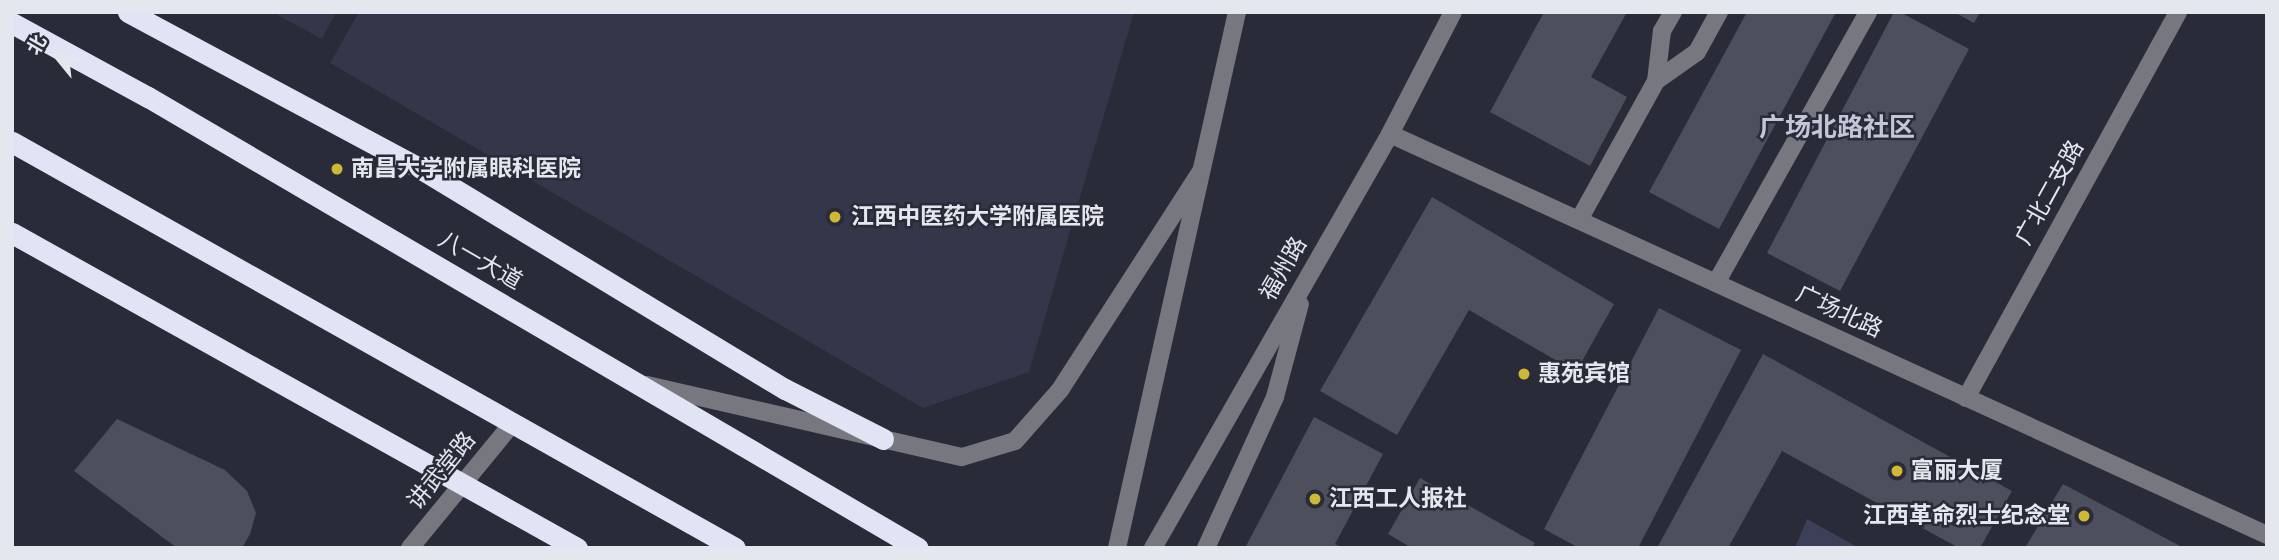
<!DOCTYPE html>
<meta charset="utf-8">
<style>
body{margin:0}
#map{position:relative;width:2279px;height:560px;overflow:hidden;background:#292b38;font-family:"Sofia Sans Condensed","Noto Sans SC",sans-serif}
div>[style]{position:absolute}
.built>*{inset:0;background:#343749}
.green>*{inset:0;background:#3b3f58}
.building>*{inset:0;background:#4d4f5d}
.minor>*{height:18px;margin:-9px;padding:0 9px;transform-origin:9px;border-radius:9px;background:#77787f}
.highway>*{height:21px;margin:-10.5px;padding:0 10.5px;transform-origin:10.5px;border-radius:10.5px;background:#e1e4f5}
.dots>*{width:19px;height:19px;translate:-50% -50%;box-sizing:border-box;border:4px solid #292b38;border-radius:50%}
span{translate:-50% -50%;white-space:nowrap;text-align:center;line-height:1.15;-webkit-text-stroke:5px #292b38;paint-order:stroke}
.poi-label{font-size:23px;color:#e5e7ef;font-weight:700}
.left{translate:0 -50%;text-align:left}
.right{translate:-100% -50%;text-align:right}
.street-label{font-size:23px;color:#e5e7ef}
.quarter-label{font-size:26px;color:#c3c6d7;font-weight:700}
.frame{position:absolute;inset:0;border:14px solid #e5e7ef;pointer-events:none}
.north{position:absolute;left:21px;top:21px;width:70px;height:70px;-webkit-text-stroke:5px #292b38;paint-order:stroke;rotate:300deg;font-size:19px;font-weight:700;line-height:28px;text-align:center;color:#e5e7ef}
.north::after{content:'';display:block;margin:auto;width:24px;height:32px;background:#e5e7ef;clip-path:polygon(50% 0,100% 100%,50% 72%,0 100%)}
</style>
<div id="map">
<div class="built">
<div style="clip-path:polygon(272px 12px,336px 12px,322px 39px)"></div>
<div style="clip-path:polygon(359px 12px,1134px 12px,1029px 372px,923px 408px,330px 63px)"></div>
</div>
<div class="green">
<div style="clip-path:polygon(1807px 519px,1859px 548px,1795px 548px)"></div>
</div>
<div class="building">
<div style="clip-path:polygon(1544px 12px,1627px 12px,1591px 77px,1627px 97px,1590px 166px,1490px 112px)"></div>
<div style="clip-path:polygon(1747px 12px,1836px 12px,1719px 229px,1649px 192px)"></div>
<div style="clip-path:polygon(1894px 12px,1900px 12px,1969px 49px,1840px 291px,1767px 253px)"></div>
<div style="clip-path:polygon(1954px 12px,1980px 12px,1974px 23px)"></div>
<div style="clip-path:polygon(1432px 197px,1614px 304px,1576px 372px,1469px 310px,1397px 435px,1320px 391px)"></div>
<div style="clip-path:polygon(1659px 308px,1741px 350px,1638px 548px,1579px 548px,1544px 529px)"></div>
<div style="clip-path:polygon(1763px 354px,2012px 491px,1980px 548px,1959px 548px,1782px 451px,1728px 548px,1657px 548px)"></div>
<div style="clip-path:polygon(1314px 417px,1383px 454px,1335px 544px,1343px 548px,1245px 548px)"></div>
<div style="clip-path:polygon(117px 419px,225px 470px,247px 491px,256px 513px,250px 534px,242px 548px,177px 548px,74px 471px)"></div>
<div style="clip-path:polygon(1420px 478px,1535px 543px,1532px 548px,1412px 548px,1388px 534px)"></div>
<div style="clip-path:polygon(2063px 484px,2184px 548px,2025px 548px)"></div>
</div>
<div class="minor">
<div style="left:1656px;top:81px;width:50px;rotate:-83.2deg"></div>
<div style="left:1662px;top:31px;width:22px;rotate:-60deg"></div>
<div style="left:1390px;top:134px;width:964px;rotate:24.57deg"></div>
<div style="left:1579px;top:220px;width:159px;rotate:-61deg"></div>
<div style="left:1656px;top:81px;width:50px;rotate:-35.3deg"></div>
<div style="left:1697px;top:52px;width:46px;rotate:-61.2deg"></div>
<div style="left:1716px;top:283px;width:311px;rotate:-60.7deg"></div>
<div style="left:647px;top:385px;width:323px;rotate:12.9deg"></div>
<div style="left:962px;top:457px;width:55px;rotate:-16.8deg"></div>
<div style="left:1015px;top:441px;width:68px;rotate:-48.6deg"></div>
<div style="left:1060px;top:390px;width:260px;rotate:-57.2deg"></div>
<div style="left:1966px;top:398px;width:440px;rotate:-61.2deg"></div>
<div style="left:410px;top:548px;width:159px;rotate:-50.6deg"></div>
<div style="left:1117px;top:548px;width:549px;rotate:-77.38deg"></div>
<div style="left:1153px;top:548px;width:477px;rotate:-60.2deg"></div>
<div style="left:1390px;top:134px;width:137px;rotate:-62.7deg"></div>
<div style="left:1206px;top:548px;width:166px;rotate:-65.4deg"></div>
<div style="left:1275px;top:397px;width:96px;rotate:-75deg"></div>
</div>
<div class="highway">
<div style="left:128px;top:12px;width:335px;rotate:28.2deg"></div>
<div style="left:423px;top:170px;width:423px;rotate:31.2deg"></div>
<div style="left:785px;top:389px;width:110px;rotate:27deg"></div>
<div style="left:12px;top:23px;width:155px;rotate:28.6deg"></div>
<div style="left:148px;top:97px;width:892px;rotate:30.36deg"></div>
<div style="left:12px;top:142px;width:829px;rotate:29.32deg"></div>
<div style="left:12px;top:233px;width:647px;rotate:29.14deg"></div>
</div>
<div class="dots">
<div style="left:337px;top:169px;background:#d0b837"></div>
<div style="left:835px;top:217px;background:#d0b837"></div>
<div style="left:1524px;top:374px;background:#d0b837"></div>
<div style="left:1897px;top:471px;background:#d0b837"></div>
<div style="left:1315px;top:499px;background:#d0b837"></div>
<div style="left:2084px;top:516px;background:#d0b837"></div>
</div>
<div class="poi-label">
<span class="left" style="left:351px;top:169px">南昌大学附属眼科医院</span>
<span class="left" style="left:851px;top:217px">江西中医药大学附属医院</span>
<span class="left" style="left:1538px;top:374px">惠苑宾馆</span>
<span class="left" style="left:1911px;top:471px">富丽大厦</span>
<span class="left" style="left:1329px;top:499px">江西工人报社</span>
<span class="right" style="left:2070px;top:516px">江西革命烈士纪念堂</span>
</div>
<div class="street-label">
<span style="left:2050px;top:193px;rotate:-61deg">广北二支路</span>
<span style="left:480px;top:261px;rotate:30deg">八一大道</span>
<span style="left:1284px;top:269px;rotate:-60deg">福州路</span>
<span style="left:1839px;top:312px;rotate:25deg">广场北路</span>
<span style="left:442px;top:471px;rotate:-51deg">讲武堂路</span>
</div>
<div class="quarter-label">
<span style="left:1837px;top:129px">广场北路社区</span>
</div>
<div class="frame"></div>
<div class="north">北</div>
</div>
